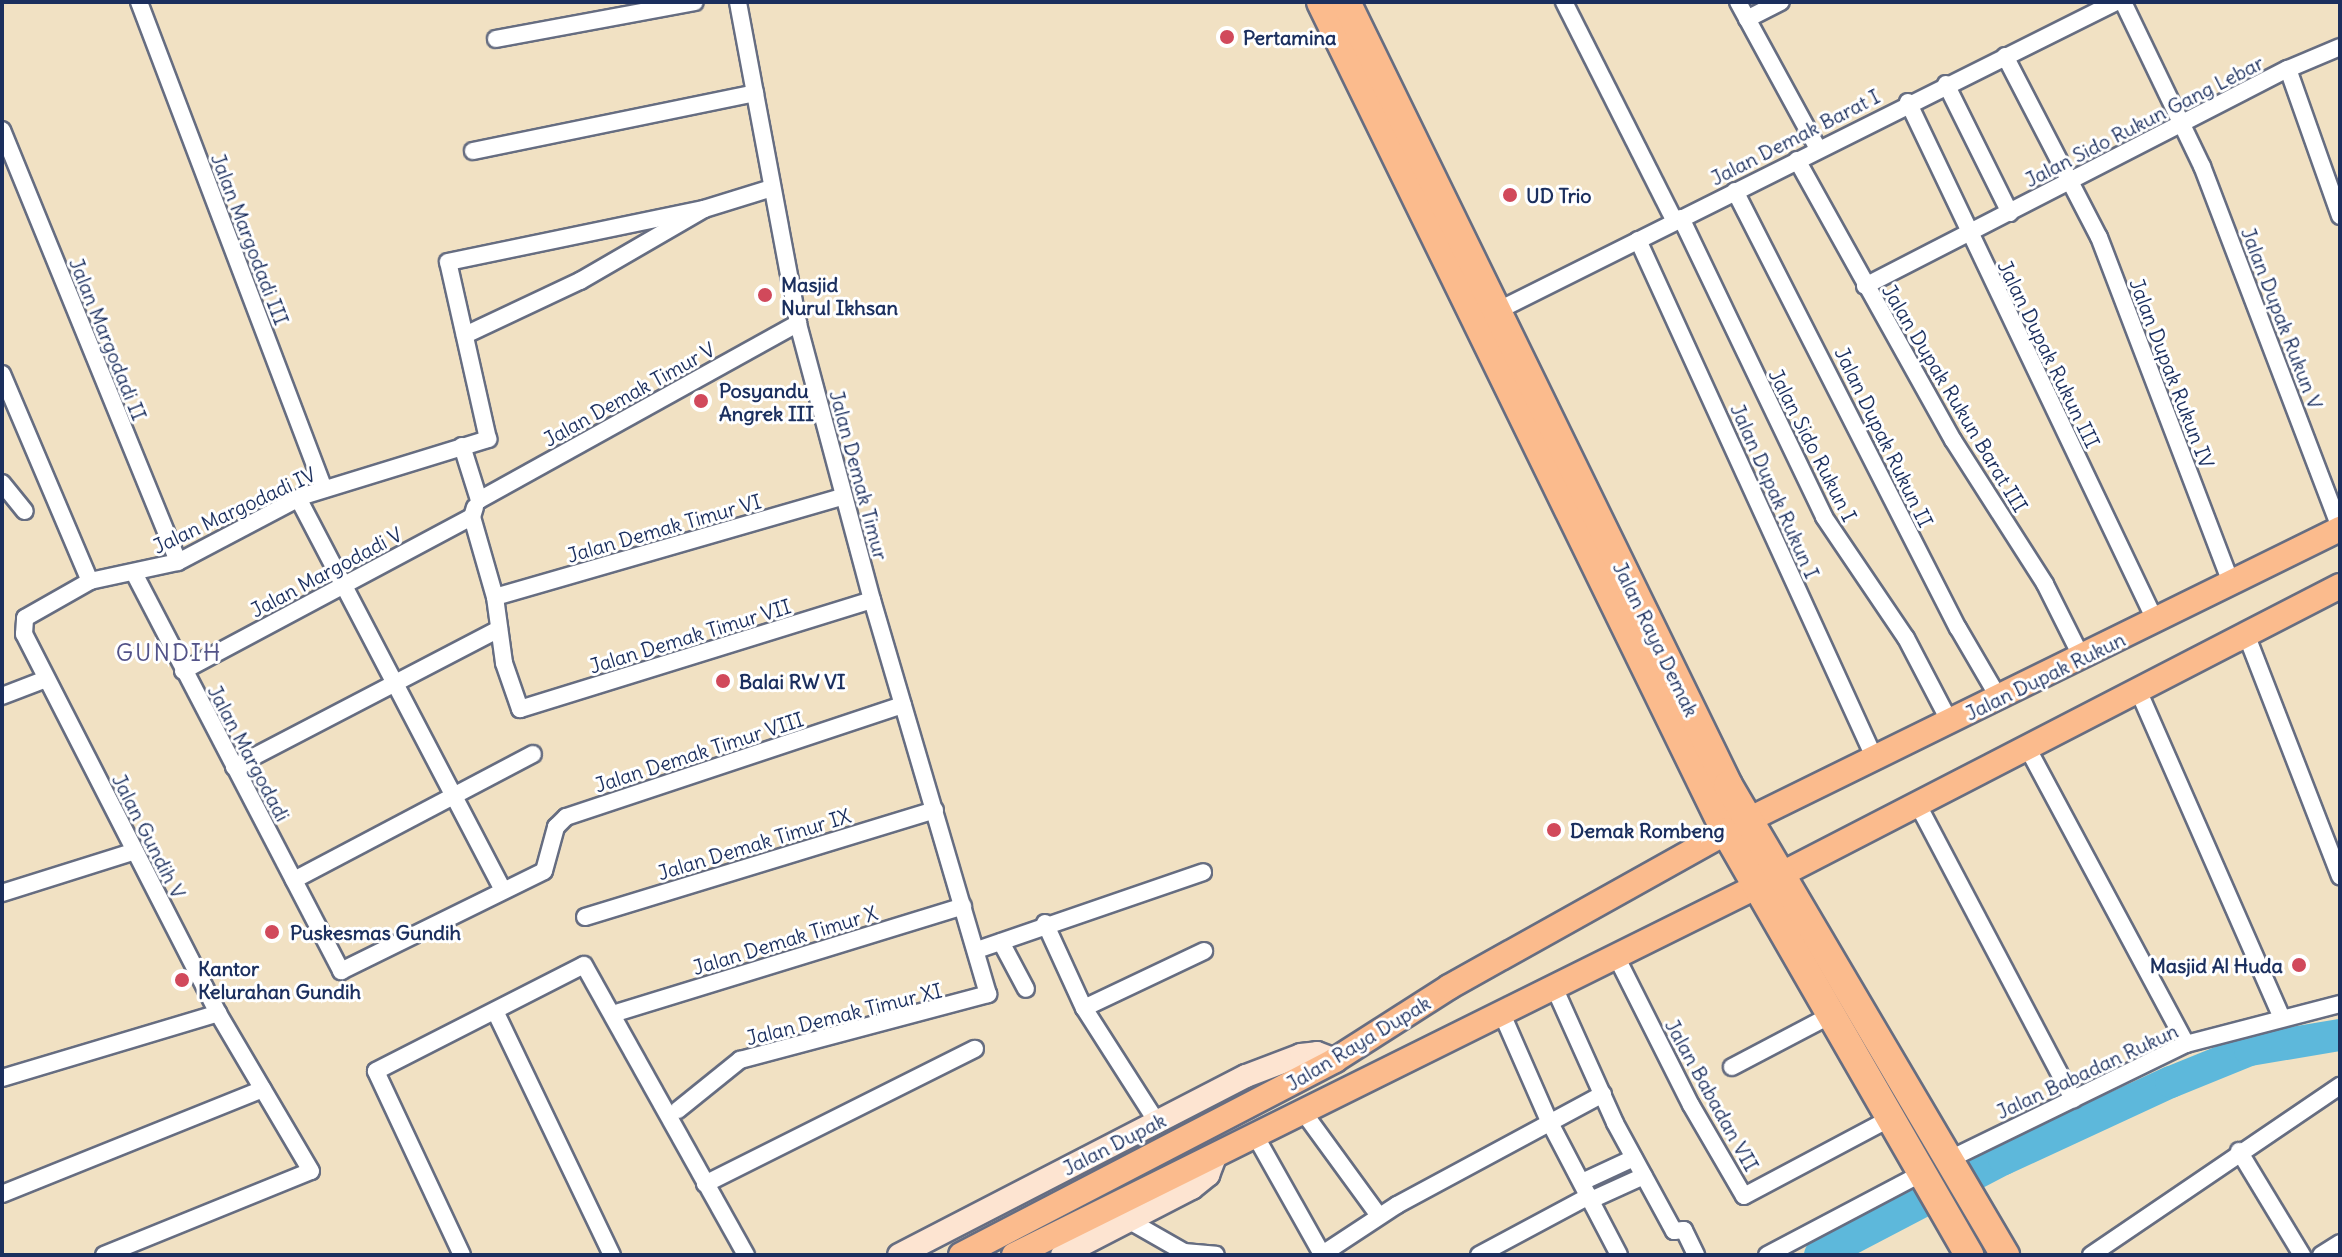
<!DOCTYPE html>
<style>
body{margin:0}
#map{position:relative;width:2342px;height:1257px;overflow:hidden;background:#f1e1c3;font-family:Delius,sans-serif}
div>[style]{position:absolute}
.river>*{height:32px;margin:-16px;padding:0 16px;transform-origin:16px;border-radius:16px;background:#5db8db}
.roads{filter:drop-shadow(2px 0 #666d81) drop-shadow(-2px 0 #666d81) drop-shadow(0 2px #666d81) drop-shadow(0 -2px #666d81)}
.street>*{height:16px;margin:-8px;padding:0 8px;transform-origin:8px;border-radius:8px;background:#fff}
.secondary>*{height:22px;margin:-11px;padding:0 11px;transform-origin:11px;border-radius:11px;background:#fde4d1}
.primary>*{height:24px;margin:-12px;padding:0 12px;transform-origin:12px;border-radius:12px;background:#fbbb8d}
.highway>*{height:28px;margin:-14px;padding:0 14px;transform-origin:14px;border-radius:14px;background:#fbbb8d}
.dots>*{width:22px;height:22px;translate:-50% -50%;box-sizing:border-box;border:4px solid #fff;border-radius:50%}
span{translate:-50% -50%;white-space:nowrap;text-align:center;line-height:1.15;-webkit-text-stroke:6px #fff;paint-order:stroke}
.poi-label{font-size:20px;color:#1b2f5e;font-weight:700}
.left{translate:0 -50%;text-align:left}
.right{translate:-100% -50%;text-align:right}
.street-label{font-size:20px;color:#1b2f5e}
.quarter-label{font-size:24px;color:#535388;letter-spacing:2px}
.frame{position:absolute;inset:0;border:4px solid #1b2f5e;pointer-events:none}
</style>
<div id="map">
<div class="river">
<div style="left:1820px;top:1255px;width:208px;rotate:-27.6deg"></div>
<div style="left:2004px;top:1159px;width:184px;rotate:-24.8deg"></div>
<div style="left:2171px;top:1082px;width:85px;rotate:-22.1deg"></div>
<div style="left:2250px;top:1050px;width:91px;rotate:-9.5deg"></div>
</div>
<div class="roads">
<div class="street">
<div style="left:139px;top:2px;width:521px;rotate:69.2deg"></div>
<div style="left:1564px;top:2px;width:246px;rotate:63.2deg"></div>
<div style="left:1738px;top:2px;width:167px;rotate:61.4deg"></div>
<div style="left:2123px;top:2px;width:182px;rotate:64.3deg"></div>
<div style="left:2202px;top:166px;width:387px;rotate:69.1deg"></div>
<div style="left:1747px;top:19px;width:38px;rotate:-27deg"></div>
<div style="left:496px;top:39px;width:202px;rotate:-10.5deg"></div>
<div style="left:2005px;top:56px;width:204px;rotate:62.6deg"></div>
<div style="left:2099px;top:237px;width:370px;rotate:69.1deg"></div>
<div style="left:2288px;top:69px;width:156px;rotate:70.5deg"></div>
<div style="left:1946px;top:84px;width:144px;rotate:63.6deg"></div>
<div style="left:1908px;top:102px;width:576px;rotate:64.5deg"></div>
<div style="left:2px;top:130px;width:466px;rotate:67.8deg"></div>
<div style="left:473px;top:151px;width:288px;rotate:-11.6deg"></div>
<div style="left:1797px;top:160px;width:321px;rotate:60.9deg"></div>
<div style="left:1953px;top:440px;width:171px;rotate:57.4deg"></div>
<div style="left:2045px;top:584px;width:80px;rotate:63.4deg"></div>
<div style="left:1735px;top:191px;width:491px;rotate:63deg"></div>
<div style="left:1958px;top:628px;width:83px;rotate:59.7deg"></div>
<div style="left:1681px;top:218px;width:331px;rotate:64.4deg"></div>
<div style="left:1824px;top:517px;width:146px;rotate:55.9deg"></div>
<div style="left:1906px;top:638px;width:95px;rotate:62.4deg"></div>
<div style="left:1638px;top:240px;width:571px;rotate:65.46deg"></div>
<div style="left:1865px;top:286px;width:475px;rotate:-27.2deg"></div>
<div style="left:2288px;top:69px;width:56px;rotate:-22.9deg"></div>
<div style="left:1495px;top:312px;width:694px;rotate:-26.53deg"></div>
<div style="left:465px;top:335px;width:127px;rotate:-25.2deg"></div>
<div style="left:580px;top:281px;width:143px;rotate:-30.1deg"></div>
<div style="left:704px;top:209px;width:71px;rotate:-17.2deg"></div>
<div style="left:2px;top:374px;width:225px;rotate:67deg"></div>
<div style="left:462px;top:446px;width:57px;rotate:72.5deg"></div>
<div style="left:2px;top:483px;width:36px;rotate:51deg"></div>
<div style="left:298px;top:498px;width:441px;rotate:62.4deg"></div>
<div style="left:479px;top:500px;width:365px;rotate:-29deg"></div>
<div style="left:472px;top:517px;width:83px;rotate:74deg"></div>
<div style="left:495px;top:597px;width:67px;rotate:82.2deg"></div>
<div style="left:504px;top:663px;width:49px;rotate:70.8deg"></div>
<div style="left:520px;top:709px;width:368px;rotate:-17.2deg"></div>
<div style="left:134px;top:573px;width:449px;rotate:62.5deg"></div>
<div style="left:341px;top:971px;width:226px;rotate:-26.2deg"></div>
<div style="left:544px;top:871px;width:46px;rotate:-74.7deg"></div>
<div style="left:556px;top:827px;width:14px;rotate:-45deg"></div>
<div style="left:566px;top:817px;width:355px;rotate:-18.4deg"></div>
<div style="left:495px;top:597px;width:363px;rotate:-16.1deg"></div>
<div style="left:2246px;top:634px;width:260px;rotate:68.8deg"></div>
<div style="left:183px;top:671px;width:327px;rotate:-28.1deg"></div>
<div style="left:472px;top:517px;width:10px;rotate:-73deg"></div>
<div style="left:2138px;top:690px;width:356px;rotate:66.3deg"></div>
<div style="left:2px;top:696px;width:47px;rotate:-21.1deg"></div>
<div style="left:2027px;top:747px;width:337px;rotate:61.8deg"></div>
<div style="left:234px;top:767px;width:299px;rotate:-27.5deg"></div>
<div style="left:1917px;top:803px;width:335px;rotate:62.2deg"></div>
<div style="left:294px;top:880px;width:270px;rotate:-27.8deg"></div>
<div style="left:2px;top:893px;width:139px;rotate:-17.5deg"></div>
<div style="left:585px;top:917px;width:366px;rotate:-17deg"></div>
<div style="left:1045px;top:923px;width:94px;rotate:65.4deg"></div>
<div style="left:1084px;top:1008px;width:135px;rotate:57.4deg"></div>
<div style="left:1001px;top:942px;width:53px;rotate:62deg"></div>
<div style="left:977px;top:950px;width:239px;rotate:-19deg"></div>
<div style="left:1615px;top:954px;width:169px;rotate:63.3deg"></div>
<div style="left:1691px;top:1105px;width:105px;rotate:59.8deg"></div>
<div style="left:1744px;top:1196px;width:162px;rotate:-28deg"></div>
<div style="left:1554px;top:987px;width:149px;rotate:65.8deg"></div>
<div style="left:1615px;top:1123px;width:123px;rotate:61.4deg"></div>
<div style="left:1674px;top:1231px;width:10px;rotate:-6deg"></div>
<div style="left:1684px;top:1230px;width:28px;rotate:64deg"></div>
<div style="left:1084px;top:1008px;width:133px;rotate:-25.4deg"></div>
<div style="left:495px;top:1011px;width:271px;rotate:64.4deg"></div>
<div style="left:619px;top:1012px;width:360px;rotate:-17.1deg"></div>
<div style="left:1502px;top:1014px;width:117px;rotate:66.3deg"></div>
<div style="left:1549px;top:1121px;width:151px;rotate:62.4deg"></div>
<div style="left:1732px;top:1067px;width:110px;rotate:-27.7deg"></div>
<div style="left:2px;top:1078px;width:226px;rotate:-16.7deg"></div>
<div style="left:678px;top:1110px;width:80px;rotate:-38.9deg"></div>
<div style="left:740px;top:1060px;width:257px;rotate:-14.9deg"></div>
<div style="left:988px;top:994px;width:411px;rotate:-106.4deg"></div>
<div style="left:872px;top:600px;width:287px;rotate:-105deg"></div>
<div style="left:798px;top:323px;width:327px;rotate:-100.6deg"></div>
<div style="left:1304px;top:1113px;width:127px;rotate:53.9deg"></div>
<div style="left:1256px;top:1137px;width:134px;rotate:60.6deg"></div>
<div style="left:2239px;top:1151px;width:122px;rotate:58.8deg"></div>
<div style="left:1948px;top:1160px;width:265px;rotate:-26deg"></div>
<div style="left:2186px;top:1044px;width:159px;rotate:-14.6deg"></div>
<div style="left:1582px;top:1182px;width:57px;rotate:-24.8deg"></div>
<div style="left:705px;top:1184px;width:302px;rotate:-26.6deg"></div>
<div style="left:2px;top:1194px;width:281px;rotate:-21.9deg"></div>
<div style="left:1591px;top:1200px;width:58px;rotate:-24.4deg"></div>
<div style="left:1128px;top:1220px;width:64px;rotate:29.7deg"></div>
<div style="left:1184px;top:1252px;width:32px;rotate:5deg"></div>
<div style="left:104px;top:1255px;width:223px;rotate:-22.1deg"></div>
<div style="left:311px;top:1171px;width:183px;rotate:-120.5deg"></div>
<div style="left:218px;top:1013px;width:426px;rotate:-117.1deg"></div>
<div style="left:24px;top:634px;width:16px;rotate:-86deg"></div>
<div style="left:25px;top:618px;width:75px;rotate:-29.6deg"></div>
<div style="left:90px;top:581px;width:90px;rotate:-12.2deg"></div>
<div style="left:178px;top:562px;width:141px;rotate:-27.8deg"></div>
<div style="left:303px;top:496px;width:194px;rotate:-17.1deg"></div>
<div style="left:488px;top:439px;width:181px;rotate:-102.7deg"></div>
<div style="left:448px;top:262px;width:261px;rotate:-11.7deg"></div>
<div style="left:462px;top:1255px;width:203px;rotate:-115.1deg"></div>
<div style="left:376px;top:1071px;width:233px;rotate:-27deg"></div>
<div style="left:584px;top:965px;width:332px;rotate:60.8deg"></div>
<div style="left:1321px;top:1255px;width:91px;rotate:-33.3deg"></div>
<div style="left:1397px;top:1205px;width:234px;rotate:-28.3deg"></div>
<div style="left:1479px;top:1255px;width:125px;rotate:-28.2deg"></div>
<div style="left:1767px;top:1255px;width:172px;rotate:-27.8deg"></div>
<div style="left:2091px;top:1255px;width:301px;rotate:-34.2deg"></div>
<div style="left:2321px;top:1255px;width:22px;rotate:-32deg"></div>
</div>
<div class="secondary">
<div style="left:899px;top:1255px;width:390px;rotate:-27.3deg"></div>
<div style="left:1246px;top:1076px;width:59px;rotate:-20.9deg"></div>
<div style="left:1301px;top:1055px;width:16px;rotate:-7deg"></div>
<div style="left:1317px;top:1053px;width:19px;rotate:21deg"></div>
<div style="left:1062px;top:1255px;width:146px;rotate:-27.3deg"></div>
<div style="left:1192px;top:1188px;width:21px;rotate:-39deg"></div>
<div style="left:1208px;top:1175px;width:19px;rotate:-69deg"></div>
</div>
<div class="primary">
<div style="left:961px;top:1255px;width:422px;rotate:-27.5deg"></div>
<div style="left:1335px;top:1060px;width:135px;rotate:-32.6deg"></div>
<div style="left:1449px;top:987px;width:342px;rotate:-29.2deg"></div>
<div style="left:1748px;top:820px;width:660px;rotate:-26.18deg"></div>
<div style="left:1014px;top:1255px;width:857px;rotate:-26.39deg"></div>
<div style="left:1782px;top:874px;width:628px;rotate:-27.3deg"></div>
</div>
<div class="highway">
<div style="left:1321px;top:2px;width:924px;rotate:63.99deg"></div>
<div style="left:1726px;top:832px;width:488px;rotate:60.1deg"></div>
<div style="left:1346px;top:2px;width:871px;rotate:63.99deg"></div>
<div style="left:1728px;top:785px;width:546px;rotate:59.49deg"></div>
</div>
</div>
<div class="dots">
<div style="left:1227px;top:37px;background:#d1495b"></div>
<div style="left:1510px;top:195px;background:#d1495b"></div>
<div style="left:765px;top:295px;background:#d1495b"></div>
<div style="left:701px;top:401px;background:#d1495b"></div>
<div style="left:723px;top:681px;background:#d1495b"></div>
<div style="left:1554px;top:830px;background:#d1495b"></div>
<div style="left:272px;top:932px;background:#d1495b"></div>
<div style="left:2299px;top:965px;background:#d1495b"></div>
<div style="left:182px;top:980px;background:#d1495b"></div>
</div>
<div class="poi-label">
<span class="left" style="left:1243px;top:37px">Pertamina</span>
<span class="left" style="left:1526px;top:195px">UD Trio</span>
<span class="left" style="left:781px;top:296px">Masjid<br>Nurul Ikhsan</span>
<span class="left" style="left:719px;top:402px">Posyandu<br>Angrek III</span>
<span class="left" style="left:739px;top:681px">Balai RW VI</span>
<span class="left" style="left:1570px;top:830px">Demak Rombeng</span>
<span class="left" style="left:290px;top:932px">Puskesmas Gundih</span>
<span class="right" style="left:2283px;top:965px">Masjid Al Huda</span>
<span class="left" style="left:198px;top:980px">Kantor<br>Kelurahan Gundih</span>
</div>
<div class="street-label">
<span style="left:2144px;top:121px;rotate:-27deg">Jalan Sido Rukun Gang Lebar</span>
<span style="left:1795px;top:137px;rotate:-27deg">Jalan Demak Barat I</span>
<span style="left:250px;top:239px;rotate:69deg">Jalan Margodadi III</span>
<span style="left:2282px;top:318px;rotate:69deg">Jalan Dupak Rukun V</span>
<span style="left:108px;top:339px;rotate:68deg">Jalan Margodadi II</span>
<span style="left:2049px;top:354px;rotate:64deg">Jalan Dupak Rukun III</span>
<span style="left:2172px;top:373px;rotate:69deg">Jalan Dupak Rukun IV</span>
<span style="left:629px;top:394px;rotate:-29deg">Jalan Demak Timur V</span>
<span style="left:1955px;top:398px;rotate:59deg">Jalan Dupak Rukun Barat III</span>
<span style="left:1884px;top:437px;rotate:64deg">Jalan Dupak Rukun II</span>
<span style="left:1813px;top:445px;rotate:63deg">Jalan Sido Rukun I</span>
<span style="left:859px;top:475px;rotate:75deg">Jalan Demak Timur</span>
<span style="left:1775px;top:491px;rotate:66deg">Jalan Dupak Rukun I</span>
<span style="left:234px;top:510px;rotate:-25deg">Jalan Margodadi IV</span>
<span style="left:664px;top:528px;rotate:-16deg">Jalan Demak Timur VI</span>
<span style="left:326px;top:572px;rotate:-28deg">Jalan Margodadi V</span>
<span style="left:690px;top:636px;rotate:-17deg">Jalan Demak Timur VII</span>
<span style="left:1656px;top:639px;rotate:64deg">Jalan Raya Demak</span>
<span style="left:2045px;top:676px;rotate:-26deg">Jalan Dupak Rukun</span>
<span style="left:699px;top:752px;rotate:-18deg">Jalan Demak Timur VIII</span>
<span style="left:249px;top:753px;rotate:62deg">Jalan Margodadi</span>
<span style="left:149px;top:836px;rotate:63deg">Jalan Gundih V</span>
<span style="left:754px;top:844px;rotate:-17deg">Jalan Demak Timur IX</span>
<span style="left:785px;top:940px;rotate:-17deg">Jalan Demak Timur X</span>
<span style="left:844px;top:1014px;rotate:-14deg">Jalan Demak Timur XI</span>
<span style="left:1358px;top:1043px;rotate:-31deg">Jalan Raya Dupak</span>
<span style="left:2087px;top:1071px;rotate:-25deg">Jalan Babadan Rukun</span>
<span style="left:1712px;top:1095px;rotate:61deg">Jalan Babadan VII</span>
<span style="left:1114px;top:1144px;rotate:-27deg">Jalan Dupak</span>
</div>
<div class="quarter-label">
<span style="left:169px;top:653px">GUNDIH</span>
</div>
<div class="frame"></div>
</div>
